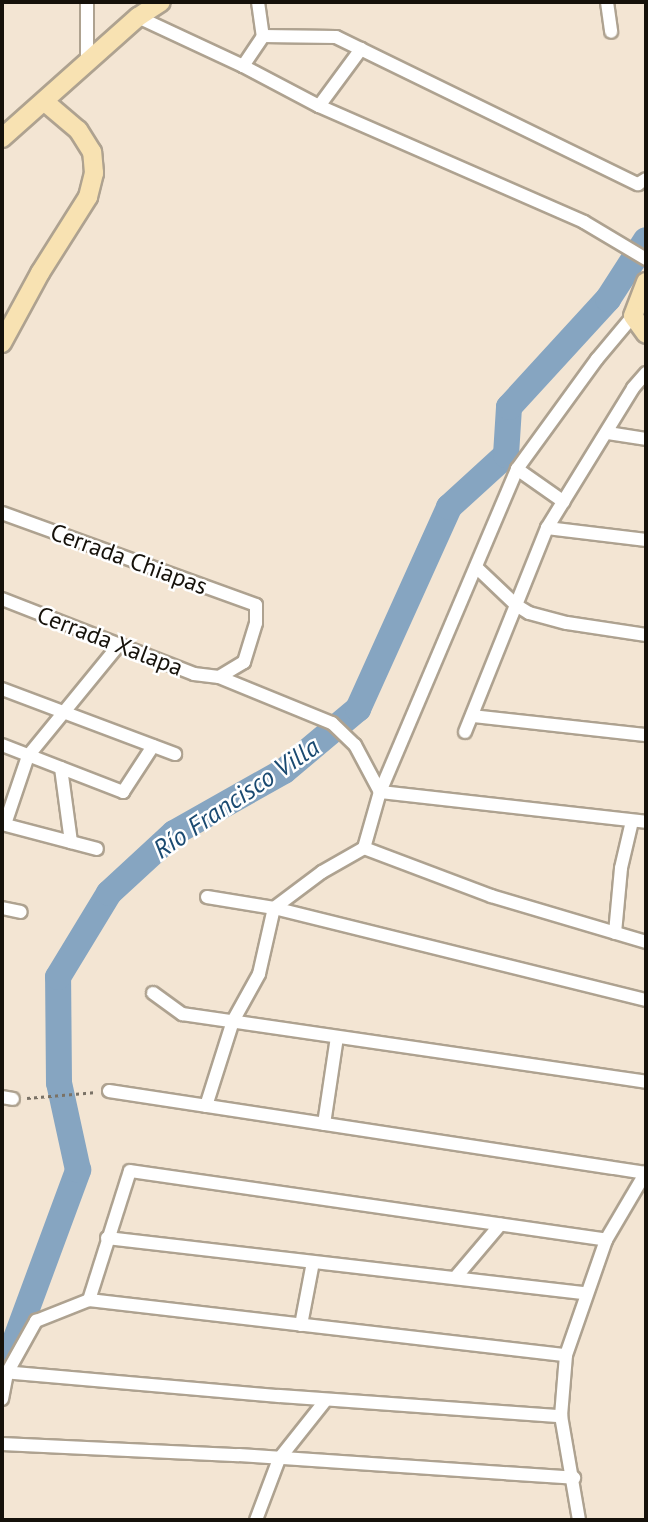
<!DOCTYPE html>
<meta charset="utf-8">
<style>
body{margin:0}
#map{position:relative;width:648px;height:1522px;overflow:hidden;background:#f3e5d3;font-family:"PT Sans",sans-serif}
div>[style]{position:absolute}
.river>*{height:26px;margin:-13px;padding:0 13px;transform-origin:13px;border-radius:13px;background:#86a5c1}
.path>*{height:2.5px;margin-top:-1.25px;transform-origin:0;background:repeating-linear-gradient(90deg,#7a7266 0 3.5px,transparent 0 7px)}
.roads{filter:drop-shadow(2px 0 #aea290) drop-shadow(-2px 0 #aea290) drop-shadow(0 2px #aea290) drop-shadow(0 -2px #aea290)}
.street>*{height:12px;margin:-6px;padding:0 6px;transform-origin:6px;border-radius:6px;background:#fff}
.secondary>*{height:18px;margin:-9px;padding:0 9px;transform-origin:9px;border-radius:9px;background:#f8e2b2}
span{translate:-50% -50%;white-space:nowrap;text-align:center;line-height:1.15;-webkit-text-stroke:5px #fff;paint-order:stroke}
.street-label{font-size:24px;color:#15110a}
.water-label{font-size:26px;color:#1a4a71;font-style:italic}
.frame{position:absolute;inset:0;border:4px solid #15110a;pointer-events:none}
</style>
<div id="map">
<div class="river">
<div style="left:2px;top:1376px;width:220px;rotate:-69.7deg"></div>
<div style="left:78px;top:1170px;width:89px;rotate:-102.3deg"></div>
<div style="left:59px;top:1083px;width:106px;rotate:-90.5deg"></div>
<div style="left:58px;top:977px;width:98px;rotate:-58.7deg"></div>
<div style="left:109px;top:893px;width:88px;rotate:-42.7deg"></div>
<div style="left:174px;top:833px;width:126px;rotate:-29.4deg"></div>
<div style="left:284px;top:771px;width:97px;rotate:-40deg"></div>
<div style="left:358px;top:709px;width:222px;rotate:-65.7deg"></div>
<div style="left:449px;top:507px;width:77px;rotate:-42.4deg"></div>
<div style="left:506px;top:455px;width:48px;rotate:-86.4deg"></div>
<div style="left:509px;top:407px;width:147px;rotate:-47.5deg"></div>
<div style="left:608px;top:299px;width:70px;rotate:-57.2deg"></div>
</div>
<div class="path">
<div style="left:27px;top:1098px;width:70px;rotate:-4.9deg"></div>
</div>
<div class="roads">
<div class="street">
<div style="left:258px;top:2px;width:34px;rotate:82deg"></div>
<div style="left:607px;top:2px;width:30px;rotate:82deg"></div>
<div style="left:138px;top:17px;width:116px;rotate:25deg"></div>
<div style="left:243px;top:66px;width:86px;rotate:27.8deg"></div>
<div style="left:319px;top:106px;width:289px;rotate:23.6deg"></div>
<div style="left:584px;top:222px;width:72px;rotate:30.8deg"></div>
<div style="left:87px;top:63px;width:61px;rotate:-90deg"></div>
<div style="left:243px;top:66px;width:36px;rotate:-56deg"></div>
<div style="left:263px;top:36px;width:73px;rotate:0.8deg"></div>
<div style="left:336px;top:37px;width:336px;rotate:26deg"></div>
<div style="left:638px;top:184px;width:9px;rotate:-32deg"></div>
<div style="left:319px;top:106px;width:71px;rotate:-53.6deg"></div>
<div style="left:608px;top:433px;width:38px;rotate:9deg"></div>
<div style="left:517px;top:469px;width:57px;rotate:35.1deg"></div>
<div style="left:2px;top:513px;width:270px;rotate:19.9deg"></div>
<div style="left:256px;top:605px;width:18px;rotate:90deg"></div>
<div style="left:256px;top:623px;width:41px;rotate:107.1deg"></div>
<div style="left:244px;top:662px;width:29px;rotate:149deg"></div>
<div style="left:547px;top:528px;width:100px;rotate:6.9deg"></div>
<div style="left:476px;top:567px;width:55px;rotate:43.5deg"></div>
<div style="left:516px;top:605px;width:15px;rotate:32deg"></div>
<div style="left:529px;top:613px;width:39px;rotate:15deg"></div>
<div style="left:567px;top:623px;width:80px;rotate:8.6deg"></div>
<div style="left:2px;top:599px;width:206px;rotate:21.3deg"></div>
<div style="left:194px;top:674px;width:25px;rotate:7deg"></div>
<div style="left:219px;top:677px;width:122px;rotate:22.2deg"></div>
<div style="left:332px;top:723px;width:32px;rotate:44deg"></div>
<div style="left:355px;top:745px;width:53px;rotate:62deg"></div>
<div style="left:380px;top:792px;width:268px;rotate:6.4deg"></div>
<div style="left:2px;top:689px;width:185px;rotate:20.6deg"></div>
<div style="left:473px;top:716px;width:174px;rotate:6.3deg"></div>
<div style="left:465px;top:732px;width:220px;rotate:-68.1deg"></div>
<div style="left:547px;top:528px;width:164px;rotate:-58.4deg"></div>
<div style="left:633px;top:388px;width:20px;rotate:-49deg"></div>
<div style="left:2px;top:745px;width:130px;rotate:21.2deg"></div>
<div style="left:123px;top:792px;width:55px;rotate:-56.9deg"></div>
<div style="left:61px;top:768px;width:75px;rotate:82.3deg"></div>
<div style="left:2px;top:824px;width:98px;rotate:14.7deg"></div>
<div style="left:5px;top:824px;width:72px;rotate:-71.3deg"></div>
<div style="left:28px;top:756px;width:144px;rotate:-50.7deg"></div>
<div style="left:364px;top:848px;width:136px;rotate:20.7deg"></div>
<div style="left:491px;top:896px;width:162px;rotate:16.5deg"></div>
<div style="left:207px;top:897px;width:68px;rotate:9.3deg"></div>
<div style="left:274px;top:908px;width:383px;rotate:13.9deg"></div>
<div style="left:2px;top:908px;width:19px;rotate:12deg"></div>
<div style="left:615px;top:933px;width:65px;rotate:-84.7deg"></div>
<div style="left:621px;top:868px;width:48px;rotate:-76.8deg"></div>
<div style="left:153px;top:993px;width:36px;rotate:36deg"></div>
<div style="left:182px;top:1014px;width:469px;rotate:8.3deg"></div>
<div style="left:109px;top:1091px;width:543px;rotate:8.68deg"></div>
<div style="left:2px;top:1097px;width:11px;rotate:10deg"></div>
<div style="left:206px;top:1106px;width:89px;rotate:-72.4deg"></div>
<div style="left:233px;top:1021px;width:54px;rotate:-61deg"></div>
<div style="left:259px;top:974px;width:68px;rotate:-77.2deg"></div>
<div style="left:274px;top:908px;width:60px;rotate:-36.9deg"></div>
<div style="left:322px;top:872px;width:48px;rotate:-29.7deg"></div>
<div style="left:364px;top:848px;width:58px;rotate:-74.1deg"></div>
<div style="left:380px;top:792px;width:351px;rotate:-67deg"></div>
<div style="left:517px;top:469px;width:136px;rotate:-54deg"></div>
<div style="left:597px;top:359px;width:56px;rotate:-50.1deg"></div>
<div style="left:324px;top:1124px;width:88px;rotate:-81.5deg"></div>
<div style="left:107px;top:1238px;width:481px;rotate:6.6deg"></div>
<div style="left:455px;top:1278px;width:70px;rotate:-49.7deg"></div>
<div style="left:89px;top:1300px;width:480px;rotate:6.6deg"></div>
<div style="left:301px;top:1325px;width:64px;rotate:-79.2deg"></div>
<div style="left:3px;top:1372px;width:277px;rotate:5deg"></div>
<div style="left:279px;top:1396px;width:283px;rotate:4.1deg"></div>
<div style="left:2px;top:1399px;width:26px;rotate:-79deg"></div>
<div style="left:7px;top:1373px;width:60px;rotate:-60.9deg"></div>
<div style="left:36px;top:1321px;width:57px;rotate:-21.6deg"></div>
<div style="left:89px;top:1300px;width:135px;rotate:-72.4deg"></div>
<div style="left:130px;top:1171px;width:481px;rotate:8.2deg"></div>
<div style="left:2px;top:1444px;width:237px;rotate:2.7deg"></div>
<div style="left:239px;top:1455px;width:336px;rotate:3.9deg"></div>
<div style="left:256px;top:1520px;width:65px;rotate:-69.3deg"></div>
<div style="left:279px;top:1459px;width:75px;rotate:-51.5deg"></div>
<div style="left:579px;top:1520px;width:106px;rotate:-99.8deg"></div>
<div style="left:561px;top:1416px;width:61px;rotate:-85.3deg"></div>
<div style="left:566px;top:1355px;width:122px;rotate:-70.8deg"></div>
<div style="left:606px;top:1240px;width:79px;rotate:-59.5deg"></div>
</div>
<div class="secondary">
<div style="left:2px;top:138px;width:182px;rotate:-41.7deg"></div>
<div style="left:138px;top:17px;width:27px;rotate:-33deg"></div>
<div style="left:646px;top:282px;width:36px;rotate:111deg"></div>
<div style="left:633px;top:316px;width:22px;rotate:54deg"></div>
<div style="left:2px;top:343px;width:80px;rotate:-61.5deg"></div>
<div style="left:40px;top:273px;width:90px;rotate:-57.7deg"></div>
<div style="left:88px;top:197px;width:25px;rotate:-76deg"></div>
<div style="left:94px;top:173px;width:21px;rotate:-95deg"></div>
<div style="left:92px;top:152px;width:26px;rotate:-122deg"></div>
<div style="left:78px;top:130px;width:43px;rotate:-139.7deg"></div>
</div>
</div>
<div class="street-label">
<span style="left:129px;top:559px;rotate:20deg">Cerrada Chiapas</span>
<span style="left:110px;top:641px;rotate:21deg">Cerrada Xalapa</span>
</div>
<div class="water-label">
<span style="left:236px;top:798px;rotate:-34deg">Río Francisco Villa</span>
</div>
<div class="frame"></div>
</div>
